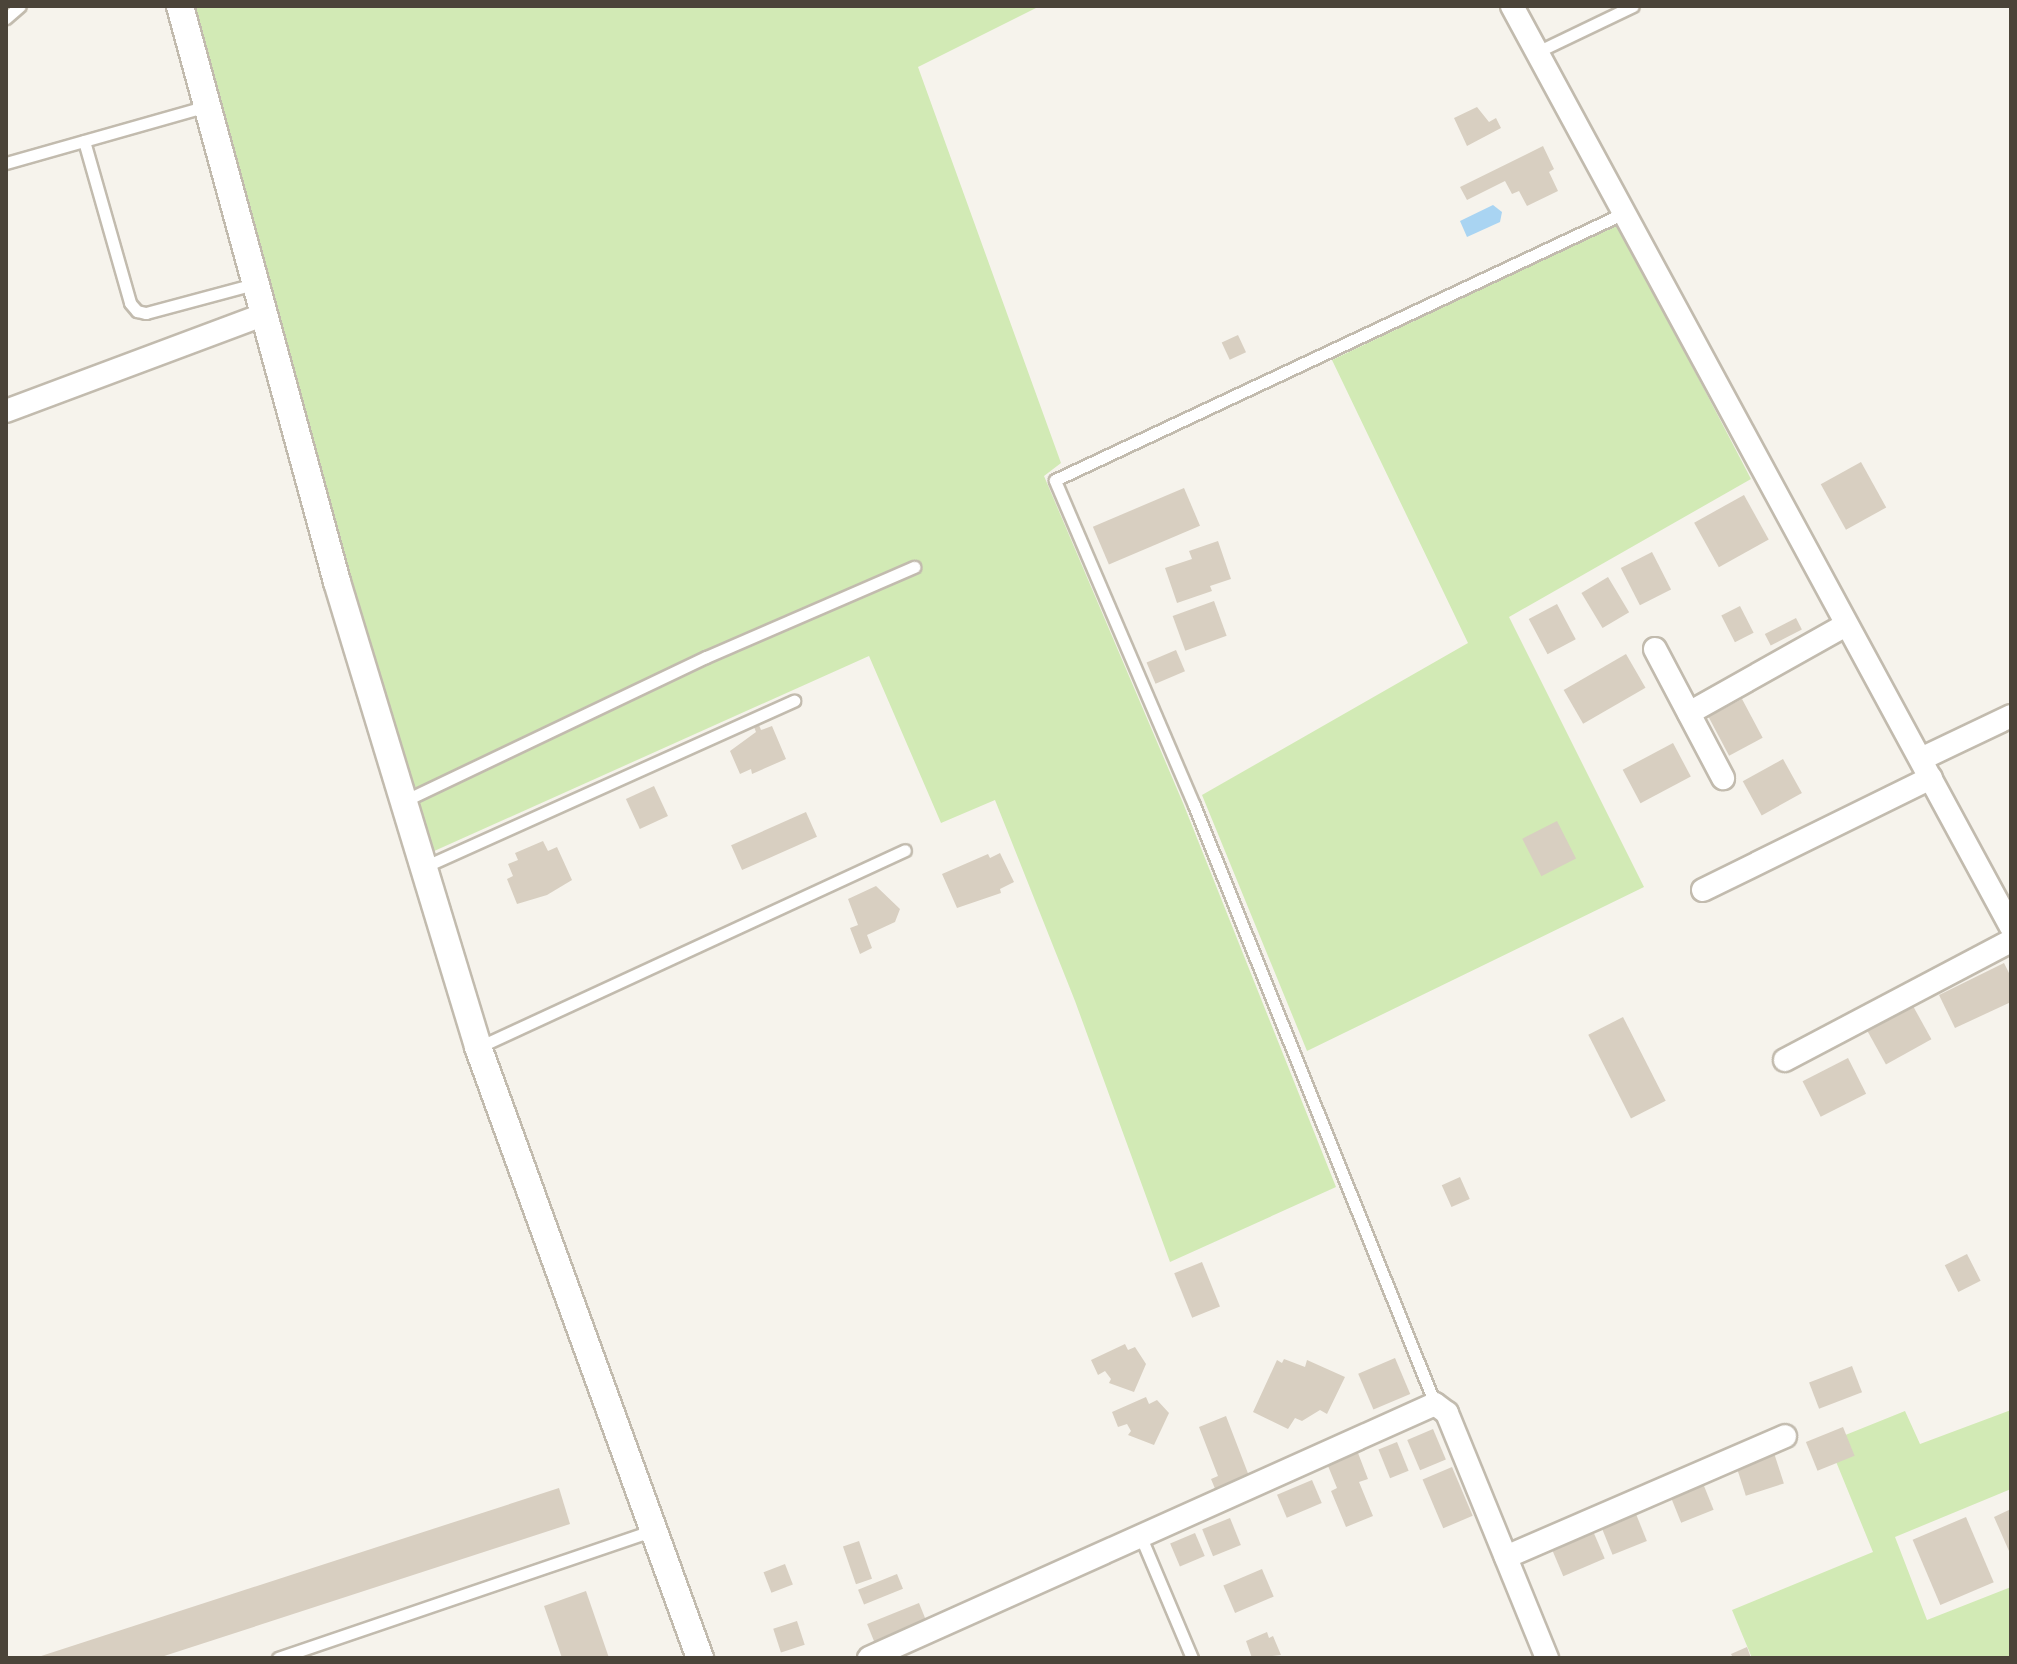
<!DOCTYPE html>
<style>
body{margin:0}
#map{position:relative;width:2017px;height:1664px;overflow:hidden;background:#f6f3ec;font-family:Helvetica,sans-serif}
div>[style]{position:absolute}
.green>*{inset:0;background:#d2eab5}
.water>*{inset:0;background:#a9d4f2}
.building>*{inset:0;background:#d8cfc1;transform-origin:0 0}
.roads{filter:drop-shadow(2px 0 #c2bbae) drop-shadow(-2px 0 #c2bbae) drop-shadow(0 2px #c2bbae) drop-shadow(0 -2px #c2bbae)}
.service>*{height:11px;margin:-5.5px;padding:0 5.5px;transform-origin:5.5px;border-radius:5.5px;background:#fff}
.minor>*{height:22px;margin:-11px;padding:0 11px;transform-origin:11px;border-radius:11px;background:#fff}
.tertiary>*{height:26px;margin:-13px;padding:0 13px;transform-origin:13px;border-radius:13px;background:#fff}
span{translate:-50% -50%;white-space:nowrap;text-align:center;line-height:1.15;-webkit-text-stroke:6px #fff;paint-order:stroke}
.frame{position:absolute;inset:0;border:8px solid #4b4439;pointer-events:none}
</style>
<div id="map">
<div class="green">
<div style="clip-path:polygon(195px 6px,1040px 6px,918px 67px,1061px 463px,1044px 476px,1183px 803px,1336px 1187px,1170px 1262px,1075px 1001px,995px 800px,941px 823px,869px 656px,432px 852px,345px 563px)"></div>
<div style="clip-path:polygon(1618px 224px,1751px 479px,1509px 617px,1644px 887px,1307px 1051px,1202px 795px,1468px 643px,1332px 360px)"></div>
<div style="clip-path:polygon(2011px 1410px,2011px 1489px,1895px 1537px,1927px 1620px,2011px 1587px,2011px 1658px,1752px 1658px,1732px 1610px,1873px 1552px,1828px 1442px,1905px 1411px,1920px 1444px)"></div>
</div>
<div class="water">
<div style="clip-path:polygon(1493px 205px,1502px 212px,1500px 222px,1467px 237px,1460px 221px)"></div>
</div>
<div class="building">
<div style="clip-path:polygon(1477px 107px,1489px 122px,1496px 118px,1501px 128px,1467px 146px,1454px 118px)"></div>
<div style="clip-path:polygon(1543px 146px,1554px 169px,1549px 172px,1558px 191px,1527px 206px,1519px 191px,1512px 194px,1505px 181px,1467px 200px,1460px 187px)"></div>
<div style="left:1238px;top:335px;width:19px;height:18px;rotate:65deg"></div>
<div style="left:1861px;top:462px;width:52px;height:46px;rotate:61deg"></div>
<div style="left:1184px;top:488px;width:41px;height:99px;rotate:67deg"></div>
<div style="left:1744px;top:495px;width:51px;height:57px;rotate:61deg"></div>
<div style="clip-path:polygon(1218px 541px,1231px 579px,1210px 586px,1212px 591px,1177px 603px,1165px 568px,1192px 559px,1189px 551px)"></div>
<div style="left:1652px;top:552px;width:42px;height:35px;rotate:63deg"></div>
<div style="left:1608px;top:577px;width:41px;height:31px;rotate:59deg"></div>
<div style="left:1214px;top:601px;width:37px;height:44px;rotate:70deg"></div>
<div style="left:1557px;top:604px;width:40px;height:32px;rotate:62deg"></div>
<div style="left:1740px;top:606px;width:30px;height:21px;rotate:63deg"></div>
<div style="left:1796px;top:618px;width:13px;height:35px;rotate:63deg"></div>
<div style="left:1176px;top:650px;width:23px;height:32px;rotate:67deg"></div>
<div style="left:1626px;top:654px;width:39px;height:72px;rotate:60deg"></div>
<div style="left:1742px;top:699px;width:44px;height:38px;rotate:62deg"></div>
<div style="clip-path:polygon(759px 725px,761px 730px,772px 726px,786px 759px,752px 774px,751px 769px,740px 774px,730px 751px,756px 732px,754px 727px)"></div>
<div style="left:1673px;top:743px;width:38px;height:57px;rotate:62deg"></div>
<div style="left:1783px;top:759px;width:39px;height:46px;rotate:61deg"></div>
<div style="left:654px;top:786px;width:33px;height:31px;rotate:65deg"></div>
<div style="left:806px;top:812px;width:27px;height:82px;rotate:66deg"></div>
<div style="left:1557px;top:821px;width:42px;height:39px;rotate:63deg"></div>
<div style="clip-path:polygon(543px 841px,548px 851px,557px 847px,572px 880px,547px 895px,517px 904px,507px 879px,513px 876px,508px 864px,518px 860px,515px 853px)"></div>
<div style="clip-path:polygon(1000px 853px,1014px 882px,1000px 889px,1001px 893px,957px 908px,942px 874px,988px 854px,990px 858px)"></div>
<div style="clip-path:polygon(876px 886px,900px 909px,895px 922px,867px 935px,872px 948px,860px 954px,850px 928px,858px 925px,848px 899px)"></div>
<div style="clip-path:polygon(2004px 963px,2011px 977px,2011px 1002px,1955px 1028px,1939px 995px)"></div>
<div style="left:1913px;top:1006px;width:38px;height:52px;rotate:61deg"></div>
<div style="left:1623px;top:1017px;width:94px;height:39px;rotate:63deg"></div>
<div style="left:1848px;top:1058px;width:40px;height:51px;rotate:63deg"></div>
<div style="left:1460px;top:1177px;width:24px;height:20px;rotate:66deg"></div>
<div style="left:1967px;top:1254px;width:30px;height:25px;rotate:63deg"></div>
<div style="left:1202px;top:1262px;width:48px;height:30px;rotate:68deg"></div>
<div style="clip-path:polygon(1125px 1344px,1128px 1350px,1135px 1347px,1146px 1364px,1134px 1392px,1109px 1383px,1111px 1379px,1105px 1371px,1098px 1375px,1091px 1360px)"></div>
<div style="left:1395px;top:1358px;width:39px;height:40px;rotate:67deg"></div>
<div style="clip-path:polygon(1284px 1359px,1305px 1367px,1307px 1360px,1345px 1377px,1327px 1414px,1320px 1410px,1302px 1421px,1295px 1418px,1288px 1429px,1253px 1412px,1277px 1360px,1282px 1363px)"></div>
<div style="left:1852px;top:1366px;width:28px;height:46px;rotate:69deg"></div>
<div style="clip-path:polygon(1146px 1397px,1149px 1404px,1157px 1400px,1169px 1413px,1154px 1445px,1128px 1435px,1131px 1431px,1127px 1424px,1118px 1427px,1112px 1412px)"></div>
<div style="clip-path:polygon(1226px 1416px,1249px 1476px,1216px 1491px,1211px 1479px,1218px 1476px,1199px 1427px)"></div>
<div style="left:1843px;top:1427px;width:31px;height:40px;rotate:68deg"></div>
<div style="left:1433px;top:1429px;width:33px;height:28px;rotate:67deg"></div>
<div style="left:1397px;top:1442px;width:31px;height:20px;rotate:68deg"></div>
<div style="clip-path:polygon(1358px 1453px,1368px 1479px,1359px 1482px,1373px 1516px,1346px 1527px,1331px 1491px,1337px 1488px,1328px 1466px)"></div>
<div style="left:1774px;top:1453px;width:32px;height:40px;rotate:72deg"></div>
<div style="left:1452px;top:1467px;width:53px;height:32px;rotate:67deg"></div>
<div style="left:1312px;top:1480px;width:25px;height:38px;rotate:67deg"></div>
<div style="left:1702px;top:1481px;width:31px;height:35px;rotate:68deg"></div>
<div style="clip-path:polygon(559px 1488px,570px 1524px,158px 1658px,35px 1658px)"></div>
<div style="clip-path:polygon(2011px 1509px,2011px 1550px,2009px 1551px,1994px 1517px)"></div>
<div style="left:1636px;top:1514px;width:29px;height:37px;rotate:68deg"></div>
<div style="left:1966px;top:1517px;width:71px;height:58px;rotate:67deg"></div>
<div style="left:1230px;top:1518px;width:29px;height:30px;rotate:68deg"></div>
<div style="left:1593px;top:1531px;width:30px;height:45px;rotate:67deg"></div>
<div style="left:1195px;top:1533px;width:25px;height:27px;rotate:67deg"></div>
<div style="left:859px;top:1541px;width:40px;height:17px;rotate:71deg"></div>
<div style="left:785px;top:1564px;width:22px;height:23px;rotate:69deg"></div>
<div style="left:1262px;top:1569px;width:30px;height:42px;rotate:67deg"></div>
<div style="left:897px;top:1574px;width:16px;height:42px;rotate:68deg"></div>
<div style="clip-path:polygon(586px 1591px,609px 1658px,562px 1658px,544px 1606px)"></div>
<div style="left:919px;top:1603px;width:24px;height:56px;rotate:68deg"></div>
<div style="left:797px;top:1621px;width:25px;height:25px;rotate:72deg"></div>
<div style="clip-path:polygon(1267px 1632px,1269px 1638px,1273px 1636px,1281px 1655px,1252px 1658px,1246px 1641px)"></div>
<div style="clip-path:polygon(1747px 1647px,1751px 1658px,1733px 1658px,1731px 1654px)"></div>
</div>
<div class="roads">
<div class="service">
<div style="left:6px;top:18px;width:18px;rotate:-41deg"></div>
<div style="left:1537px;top:52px;width:106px;rotate:-25.6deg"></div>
<div style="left:84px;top:141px;width:168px;rotate:74.1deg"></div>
<div style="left:130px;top:303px;width:11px;rotate:49deg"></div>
<div style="left:137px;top:311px;width:9px;rotate:13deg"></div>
<div style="left:146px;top:313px;width:112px;rotate:-15deg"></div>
<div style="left:6px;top:163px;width:210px;rotate:-15.8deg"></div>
<div style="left:404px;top:801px;width:335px;rotate:-25.5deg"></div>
<div style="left:706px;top:657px;width:227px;rotate:-23.4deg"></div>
<div style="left:424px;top:867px;width:406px;rotate:-24.2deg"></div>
<div style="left:479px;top:1047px;width:469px;rotate:-24.8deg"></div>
<div style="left:1435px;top:1404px;width:646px;rotate:-111.92deg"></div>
<div style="left:1194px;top:805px;width:353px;rotate:-113.2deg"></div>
<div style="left:1055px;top:480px;width:629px;rotate:-25.14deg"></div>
<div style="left:1140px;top:1535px;width:134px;rotate:67.1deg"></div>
<div style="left:278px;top:1658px;width:395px;rotate:-18.8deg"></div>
</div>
<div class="minor">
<div style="left:1512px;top:6px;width:1047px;rotate:61.55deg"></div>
<div style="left:6px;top:411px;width:274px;rotate:-20.5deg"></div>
<div style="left:1655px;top:649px;width:146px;rotate:62.2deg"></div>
<div style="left:1689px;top:713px;width:180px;rotate:-29.3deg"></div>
<div style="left:1921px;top:759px;width:100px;rotate:-25.5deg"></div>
<div style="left:1703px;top:890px;width:254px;rotate:-26.2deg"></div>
<div style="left:1785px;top:1060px;width:255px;rotate:-27.8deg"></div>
<div style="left:1506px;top:1557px;width:304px;rotate:-23.4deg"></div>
<div style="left:869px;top:1658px;width:620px;rotate:-24.17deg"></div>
<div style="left:1435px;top:1404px;width:15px;rotate:37deg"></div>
<div style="left:1447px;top:1413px;width:265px;rotate:67.8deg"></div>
</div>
<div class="tertiary">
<div style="left:180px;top:6px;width:597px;rotate:74.75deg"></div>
<div style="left:337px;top:582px;width:486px;rotate:73.1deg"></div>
<div style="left:478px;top:1047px;width:650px;rotate:70.03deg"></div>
</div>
</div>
<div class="frame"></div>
</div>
